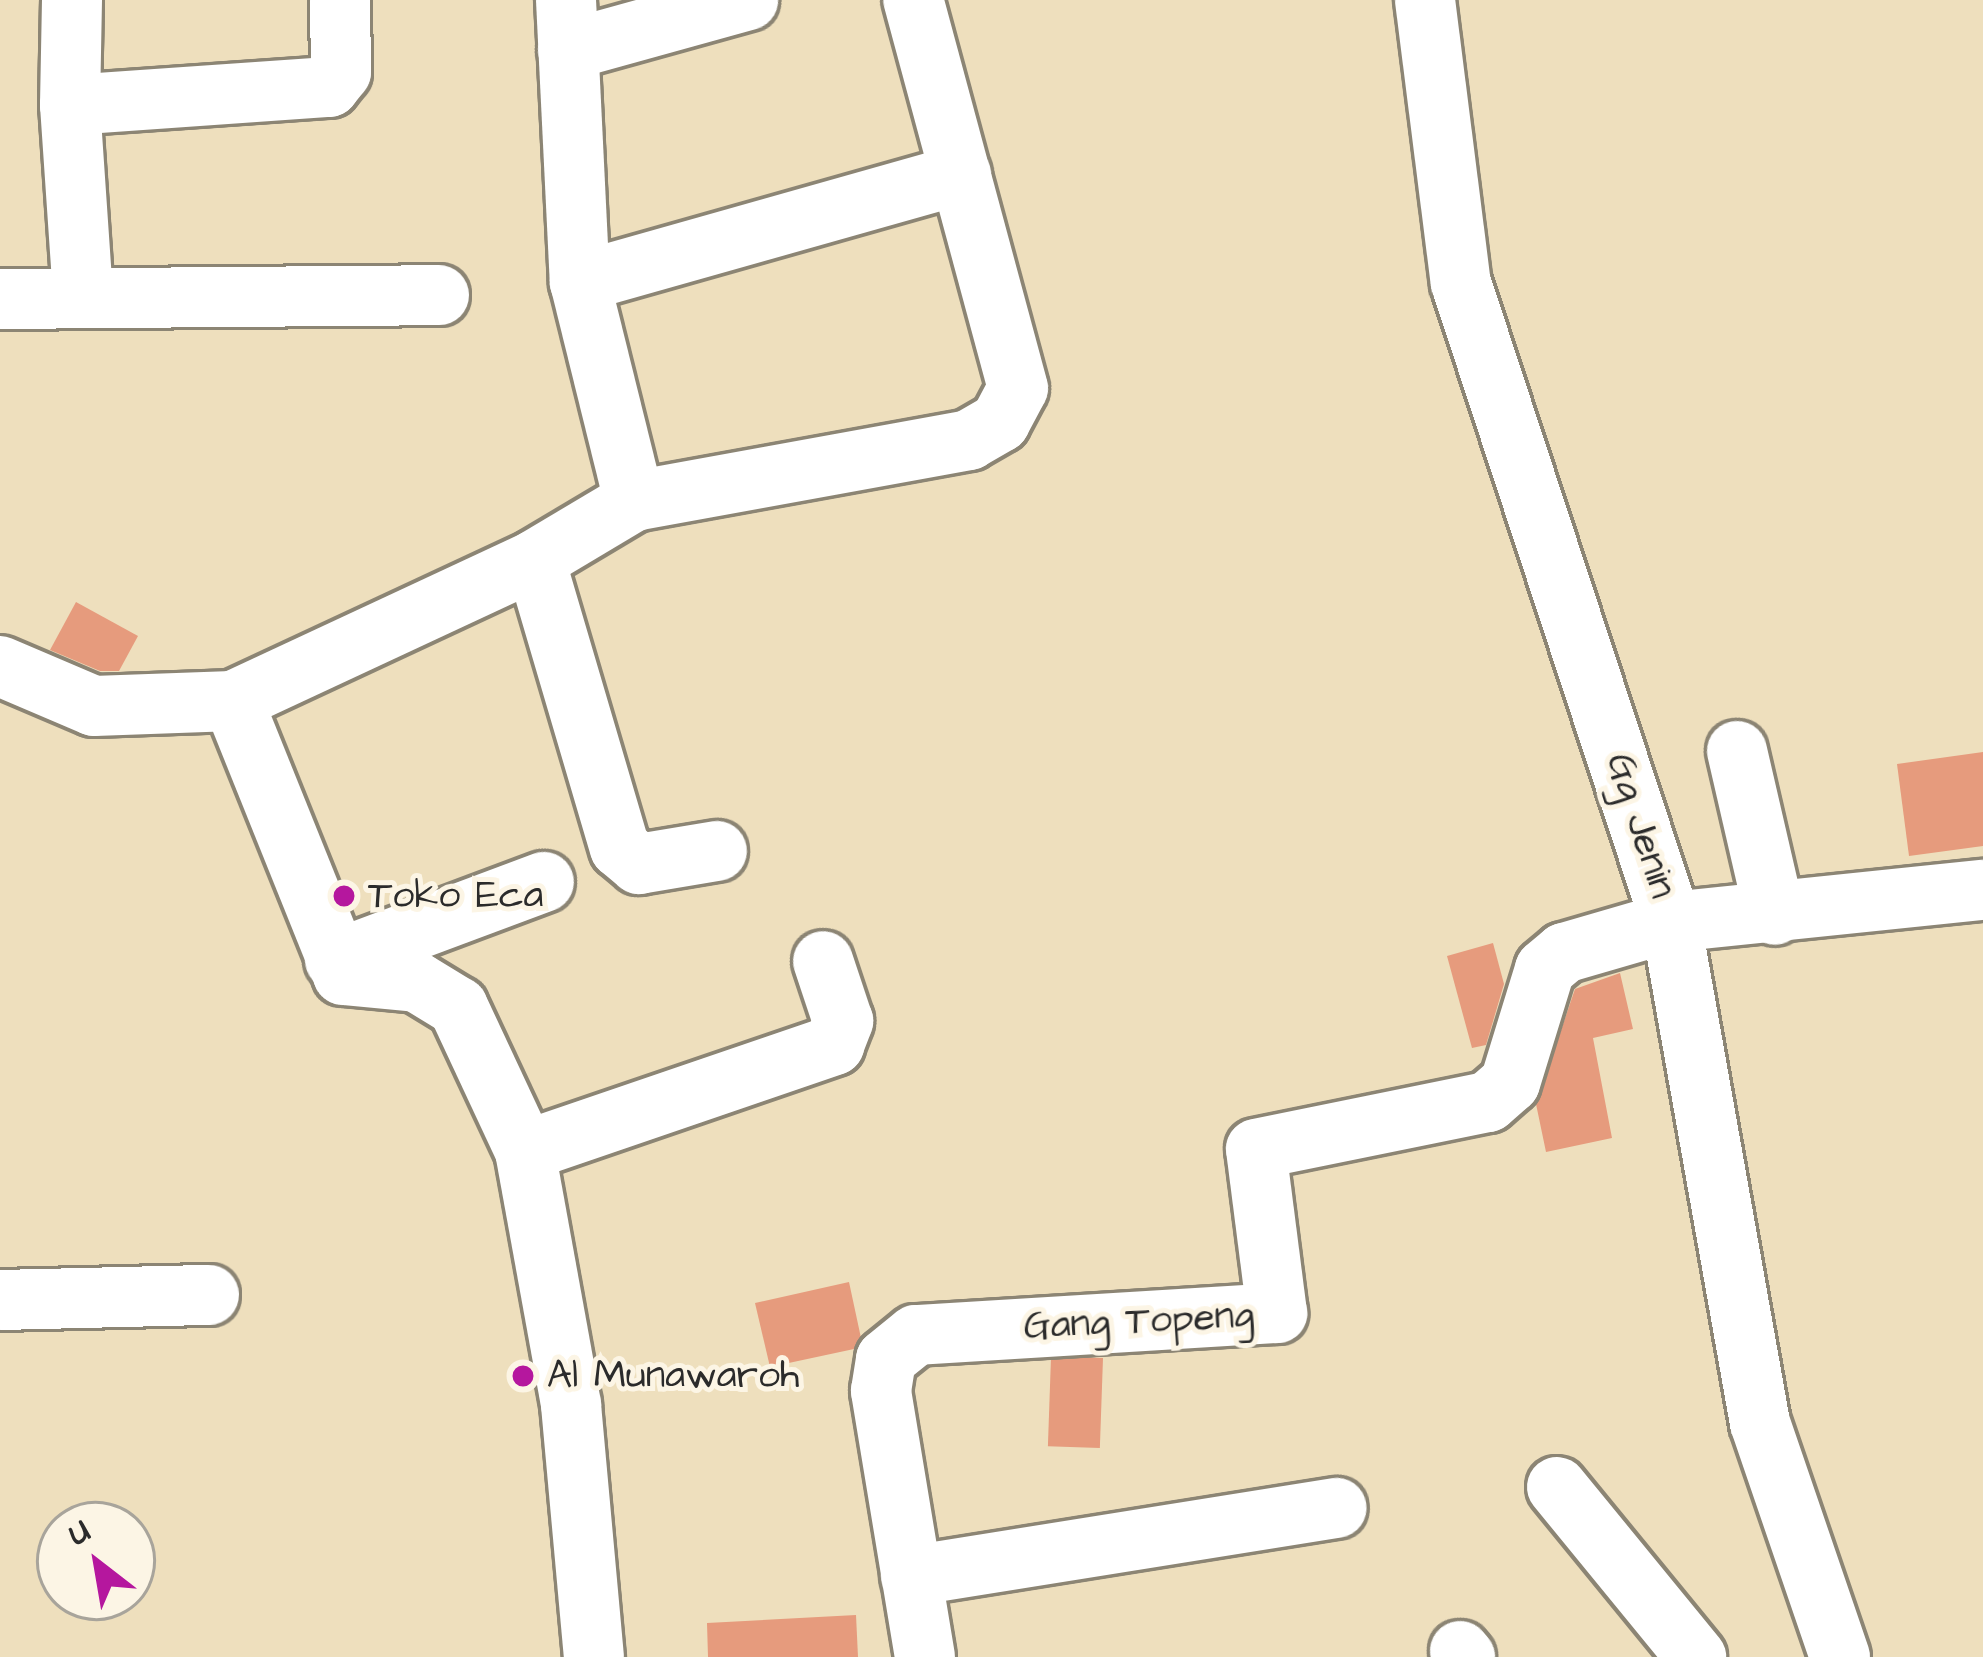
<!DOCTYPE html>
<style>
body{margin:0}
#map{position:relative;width:1983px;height:1657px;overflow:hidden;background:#eedfbd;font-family:"Architects Daughter",sans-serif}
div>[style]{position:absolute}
.building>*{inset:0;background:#e69b7d;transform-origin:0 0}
.roads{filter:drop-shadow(3px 0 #8c8574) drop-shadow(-3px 0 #8c8574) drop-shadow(0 3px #8c8574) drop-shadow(0 -3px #8c8574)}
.street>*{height:60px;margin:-30px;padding:0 30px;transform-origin:30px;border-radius:30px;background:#fff}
.dots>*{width:33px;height:33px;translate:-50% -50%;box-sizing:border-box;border:6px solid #fcf5e5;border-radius:50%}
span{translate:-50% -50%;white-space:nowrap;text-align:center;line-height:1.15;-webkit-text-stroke:10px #fcf5e5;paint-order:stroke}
.street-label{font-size:39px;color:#2b2b2b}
.poi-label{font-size:39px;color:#2b2b2b}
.left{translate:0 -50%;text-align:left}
.north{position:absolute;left:36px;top:1501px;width:120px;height:120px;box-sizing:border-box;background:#fcf5e5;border:3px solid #a8a49b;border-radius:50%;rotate:329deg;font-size:33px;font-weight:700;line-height:48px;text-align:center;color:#2b2b2b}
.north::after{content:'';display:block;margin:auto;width:42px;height:54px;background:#b5179e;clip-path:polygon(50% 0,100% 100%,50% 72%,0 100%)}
</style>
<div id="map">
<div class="building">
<div style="clip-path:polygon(76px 602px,138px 636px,119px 671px,100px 671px,50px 650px)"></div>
<div style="clip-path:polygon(1983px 752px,1983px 846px,1909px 856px,1897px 764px)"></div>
<div style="clip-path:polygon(1493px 943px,1504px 984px,1486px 1045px,1472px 1048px,1447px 956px)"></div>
<div style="clip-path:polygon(1620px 973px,1633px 1029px,1593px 1038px,1612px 1138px,1546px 1152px,1536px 1104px,1575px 989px)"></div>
<div style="clip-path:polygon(849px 1282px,861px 1338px,854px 1349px,770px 1367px,755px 1303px)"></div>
<div style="left:1103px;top:1358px;width:90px;height:52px;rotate:92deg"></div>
<div style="clip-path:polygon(856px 1615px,858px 1657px,708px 1657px,707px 1623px)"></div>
</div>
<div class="roads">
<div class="street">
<div style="left:72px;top:0;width:105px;rotate:91.1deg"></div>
<div style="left:70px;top:105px;width:193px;rotate:86.1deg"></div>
<div style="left:566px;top:0;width:282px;rotate:87.2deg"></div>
<div style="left:580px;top:282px;width:226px;rotate:76.1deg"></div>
<div style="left:1425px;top:0;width:285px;rotate:82.8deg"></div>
<div style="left:1461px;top:283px;width:673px;rotate:71.81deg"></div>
<div style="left:1671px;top:922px;width:509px;rotate:79.93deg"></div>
<div style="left:1760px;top:1423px;width:247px;rotate:71.1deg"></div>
<div style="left:568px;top:50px;width:187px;rotate:-15.5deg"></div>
<div style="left:70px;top:105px;width:260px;rotate:-4deg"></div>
<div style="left:329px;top:87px;width:19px;rotate:-51deg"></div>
<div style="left:341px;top:72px;width:72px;rotate:-90.8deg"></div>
<div style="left:580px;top:282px;width:396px;rotate:-15.8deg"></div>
<div style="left:0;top:299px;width:439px;rotate:-0.5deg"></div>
<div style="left:535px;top:560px;width:300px;rotate:73.6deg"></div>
<div style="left:620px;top:848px;width:25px;rotate:40deg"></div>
<div style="left:639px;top:864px;width:79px;rotate:-9.5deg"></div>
<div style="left:0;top:666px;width:102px;rotate:23.1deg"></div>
<div style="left:94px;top:706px;width:139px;rotate:-2.1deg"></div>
<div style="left:233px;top:701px;width:333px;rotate:-25deg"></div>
<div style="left:535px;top:560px;width:115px;rotate:-30.8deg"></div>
<div style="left:634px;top:501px;width:341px;rotate:-10.3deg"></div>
<div style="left:969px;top:440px;width:36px;rotate:-30deg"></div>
<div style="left:1000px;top:422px;width:38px;rotate:-62deg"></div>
<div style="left:1018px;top:388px;width:402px;rotate:-105.1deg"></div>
<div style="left:233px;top:701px;width:295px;rotate:68.1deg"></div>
<div style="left:343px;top:975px;width:74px;rotate:5.4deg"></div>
<div style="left:417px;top:982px;width:48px;rotate:31.4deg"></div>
<div style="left:458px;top:1007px;width:159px;rotate:65deg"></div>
<div style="left:525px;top:1151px;width:258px;rotate:79.7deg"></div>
<div style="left:571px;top:1405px;width:253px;rotate:84.8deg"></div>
<div style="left:1737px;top:751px;width:168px;rotate:77deg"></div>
<div style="left:335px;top:960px;width:223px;rotate:-20.5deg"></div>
<div style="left:525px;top:1151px;width:327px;rotate:-18.9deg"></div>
<div style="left:834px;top:1045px;width:26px;rotate:-69deg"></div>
<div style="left:843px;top:1021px;width:63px;rotate:-108.4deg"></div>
<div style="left:0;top:1300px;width:209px;rotate:-1.4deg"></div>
<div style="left:1557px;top:1487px;width:220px;rotate:50.7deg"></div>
<div style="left:911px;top:1576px;width:431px;rotate:-9.1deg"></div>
<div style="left:1460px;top:1651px;width:8px;rotate:50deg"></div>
<div style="left:925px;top:1657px;width:270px;rotate:-99.4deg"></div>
<div style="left:881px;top:1391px;width:32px;rotate:-81deg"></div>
<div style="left:886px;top:1359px;width:38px;rotate:-39deg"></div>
<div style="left:916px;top:1335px;width:362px;rotate:-3.5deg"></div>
<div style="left:1277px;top:1313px;width:165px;rotate:-97.3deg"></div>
<div style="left:1256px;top:1149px;width:237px;rotate:-11.5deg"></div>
<div style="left:1488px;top:1102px;width:29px;rotate:-41deg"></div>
<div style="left:1510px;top:1083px;width:119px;rotate:-72.9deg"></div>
<div style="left:1545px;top:969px;width:25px;rotate:-40deg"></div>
<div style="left:1564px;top:953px;width:111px;rotate:-16.2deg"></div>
<div style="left:1671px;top:922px;width:314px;rotate:-5.9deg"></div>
</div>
</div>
<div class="dots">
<div style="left:344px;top:896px;background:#b5179e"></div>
<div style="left:523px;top:1376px;background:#b5179e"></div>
</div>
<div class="street-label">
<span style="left:1640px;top:826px;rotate:72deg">Gg Jenin</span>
<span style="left:1139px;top:1322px;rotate:-3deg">Gang Topeng</span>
</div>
<div class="poi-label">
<span class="left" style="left:368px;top:896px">Toko Eca</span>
<span class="left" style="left:547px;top:1376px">Al Munawaroh</span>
</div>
<div class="north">U</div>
</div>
